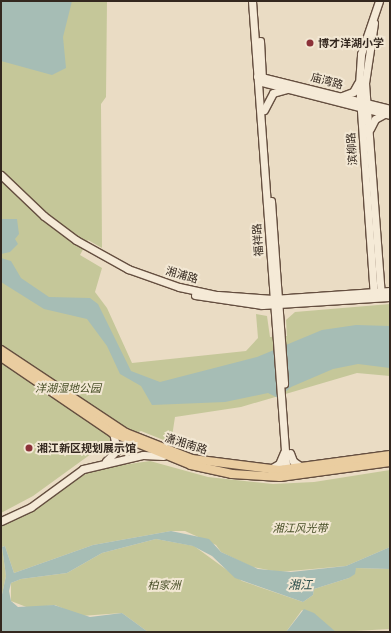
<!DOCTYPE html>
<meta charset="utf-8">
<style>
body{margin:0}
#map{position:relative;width:391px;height:633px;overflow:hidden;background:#eadcc4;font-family:"PT Serif","Noto Sans SC",serif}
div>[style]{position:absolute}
.green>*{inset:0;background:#c5c799}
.water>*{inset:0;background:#a6bdb5}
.roads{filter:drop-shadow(1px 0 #654f40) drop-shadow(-1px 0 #654f40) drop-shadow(0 1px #654f40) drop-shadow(0 -1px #654f40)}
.secondary>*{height:7px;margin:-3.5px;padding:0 3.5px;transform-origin:3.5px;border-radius:3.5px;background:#f5ead7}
.primary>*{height:8px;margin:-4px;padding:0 4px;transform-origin:4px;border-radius:4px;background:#eacda0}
.dots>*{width:11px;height:11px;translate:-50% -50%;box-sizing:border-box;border:2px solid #f2e7d3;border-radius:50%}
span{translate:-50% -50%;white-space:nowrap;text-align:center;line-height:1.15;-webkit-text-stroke:4px #f2e7d3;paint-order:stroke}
.poi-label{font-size:11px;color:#34281f;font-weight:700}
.left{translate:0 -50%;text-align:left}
.street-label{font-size:11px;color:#34281f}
.park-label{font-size:11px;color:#484f27;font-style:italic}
.water-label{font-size:12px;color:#30524e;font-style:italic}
.frame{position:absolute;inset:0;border:2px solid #34281f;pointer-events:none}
</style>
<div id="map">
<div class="green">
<div style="clip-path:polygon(1px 1px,107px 1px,106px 97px,101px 104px,102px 248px,88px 240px,80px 255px,102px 268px,95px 292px,107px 308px,132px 363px,246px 351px,258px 338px,256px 314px,267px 316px,270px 337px,287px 336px,286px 320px,295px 312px,390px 304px,390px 376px,357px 373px,241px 407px,175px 417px,171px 443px,141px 431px,102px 446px,33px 496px,1px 513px)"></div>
<div style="clip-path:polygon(150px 461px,208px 477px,273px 484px,314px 482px,390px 470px,390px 547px,346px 566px,279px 572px,252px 567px,221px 552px,216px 545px,185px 531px,171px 531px,93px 545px,14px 573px,5px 546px,2px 547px,6px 576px,1px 599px,1px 524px,35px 509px,71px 482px,95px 469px)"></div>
<div style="clip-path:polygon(156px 539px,194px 546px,242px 581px,303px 602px,313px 595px,314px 589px,349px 578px,356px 568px,390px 569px,390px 629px,336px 632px,302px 610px,286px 632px,148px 632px,122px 613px,81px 616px,55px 605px,29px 608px,11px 601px,11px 583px,21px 579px,67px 573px,102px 553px)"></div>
</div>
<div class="water">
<div style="clip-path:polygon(1px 1px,72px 1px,63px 37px,66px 68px,52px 75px,1px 61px)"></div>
<div style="clip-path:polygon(1px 219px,17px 219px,19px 234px,15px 239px,18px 244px,10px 252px,1px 254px)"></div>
<div style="clip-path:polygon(1px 258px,11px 261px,21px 278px,49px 297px,90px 298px,98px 304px,131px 371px,160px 382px,257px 357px,322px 330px,356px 325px,390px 326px,390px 368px,358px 364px,333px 369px,291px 387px,278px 398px,268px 393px,225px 402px,152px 405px,141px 386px,120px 374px,107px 346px,87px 319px,44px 309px,1px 282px)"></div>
<div style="clip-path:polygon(171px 531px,209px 539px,221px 552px,258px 569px,291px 572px,346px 566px,390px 547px,390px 569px,356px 568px,355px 574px,349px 578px,314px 589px,313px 595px,303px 602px,235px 578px,212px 556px,193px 546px,156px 539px,102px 553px,67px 573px,21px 579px,11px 583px,9px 591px,11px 601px,18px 607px,54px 605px,90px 617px,122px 613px,148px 632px,1px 632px,1px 599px,6px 576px,2px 547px,5px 546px,14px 573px,93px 545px)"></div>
<div style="clip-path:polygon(304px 609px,314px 613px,336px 632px,286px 632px)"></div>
</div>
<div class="roads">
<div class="secondary">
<div style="left:252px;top:1px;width:473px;rotate:85.8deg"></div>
<div style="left:374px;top:23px;width:61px;rotate:98.5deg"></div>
<div style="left:365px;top:83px;width:213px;rotate:85.7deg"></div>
<div style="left:260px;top:41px;width:38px;rotate:87deg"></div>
<div style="left:257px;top:76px;width:137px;rotate:13.9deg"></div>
<div style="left:258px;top:81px;width:136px;rotate:14.4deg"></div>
<div style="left:342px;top:96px;width:12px;rotate:-20deg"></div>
<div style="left:353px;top:92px;width:10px;rotate:-61deg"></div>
<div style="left:264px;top:110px;width:19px;rotate:-62deg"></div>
<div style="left:273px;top:93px;width:15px;rotate:-16deg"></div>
<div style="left:370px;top:129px;width:11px;rotate:-63deg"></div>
<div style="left:375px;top:119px;width:10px;rotate:-29deg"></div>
<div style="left:1px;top:175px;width:59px;rotate:43.6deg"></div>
<div style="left:44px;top:216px;width:40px;rotate:37deg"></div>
<div style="left:76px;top:240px;width:60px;rotate:29.1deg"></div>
<div style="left:128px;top:269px;width:54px;rotate:19.4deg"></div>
<div style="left:179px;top:287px;width:40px;rotate:12deg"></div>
<div style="left:218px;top:295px;width:55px;rotate:4.2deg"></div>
<div style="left:273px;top:299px;width:117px;rotate:-3.9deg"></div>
<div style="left:271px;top:201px;width:183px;rotate:85.9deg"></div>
<div style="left:195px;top:295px;width:68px;rotate:8.5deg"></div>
<div style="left:262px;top:305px;width:128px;rotate:-3.6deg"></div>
<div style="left:374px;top:297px;width:214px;rotate:-94deg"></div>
<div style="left:359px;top:84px;width:30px;rotate:-86deg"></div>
<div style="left:361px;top:54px;width:56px;rotate:-71.2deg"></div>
<div style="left:290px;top:453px;width:9px;rotate:69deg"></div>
<div style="left:293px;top:461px;width:12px;rotate:35deg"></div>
<div style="left:106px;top:461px;width:16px;rotate:-45deg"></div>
<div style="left:117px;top:450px;width:17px;rotate:-103deg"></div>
<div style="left:270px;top:469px;width:10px;rotate:-29deg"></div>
<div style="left:279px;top:464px;width:13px;rotate:-67deg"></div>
<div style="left:1px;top:521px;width:33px;rotate:-25deg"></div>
<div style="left:31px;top:507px;width:64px;rotate:-36.2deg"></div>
<div style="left:83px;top:469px;width:62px;rotate:-13.1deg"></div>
<div style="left:143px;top:455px;width:20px;rotate:3deg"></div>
</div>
<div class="primary">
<div style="left:1px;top:350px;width:150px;rotate:33.6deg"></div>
<div style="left:126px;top:433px;width:71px;rotate:21.5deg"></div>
<div style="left:192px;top:459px;width:88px;rotate:7.2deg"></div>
<div style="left:279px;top:470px;width:112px;rotate:-7.7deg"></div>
<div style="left:1px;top:357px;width:135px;rotate:34.2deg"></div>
<div style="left:113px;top:433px;width:84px;rotate:22.3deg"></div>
<div style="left:191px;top:465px;width:42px;rotate:12.4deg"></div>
<div style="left:232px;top:474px;width:48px;rotate:3.6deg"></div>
<div style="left:280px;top:477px;width:111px;rotate:-7.8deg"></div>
</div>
</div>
<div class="dots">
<div style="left:310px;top:43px;background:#8c3239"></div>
<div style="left:29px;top:448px;background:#8c3239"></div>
</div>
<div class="poi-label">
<span class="left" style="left:318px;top:43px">博才洋湖小学</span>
<span class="left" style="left:37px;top:448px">湘江新区规划展示馆</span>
</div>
<div class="street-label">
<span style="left:327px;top:81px;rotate:15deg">庙湾路</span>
<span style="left:352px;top:149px;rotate:-94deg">滨柳路</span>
<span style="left:258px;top:240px;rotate:-94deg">福祥路</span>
<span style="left:182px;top:275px;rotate:16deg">湘浦路</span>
<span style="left:186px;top:444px;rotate:17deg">潇湘南路</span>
</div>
<div class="park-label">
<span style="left:68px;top:388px">洋湖湿地公园</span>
<span style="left:300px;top:528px">湘江风光带</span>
<span style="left:164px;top:585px">柏家洲</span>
</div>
<div class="water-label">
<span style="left:300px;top:585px">湘江</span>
</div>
<div class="frame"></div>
</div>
